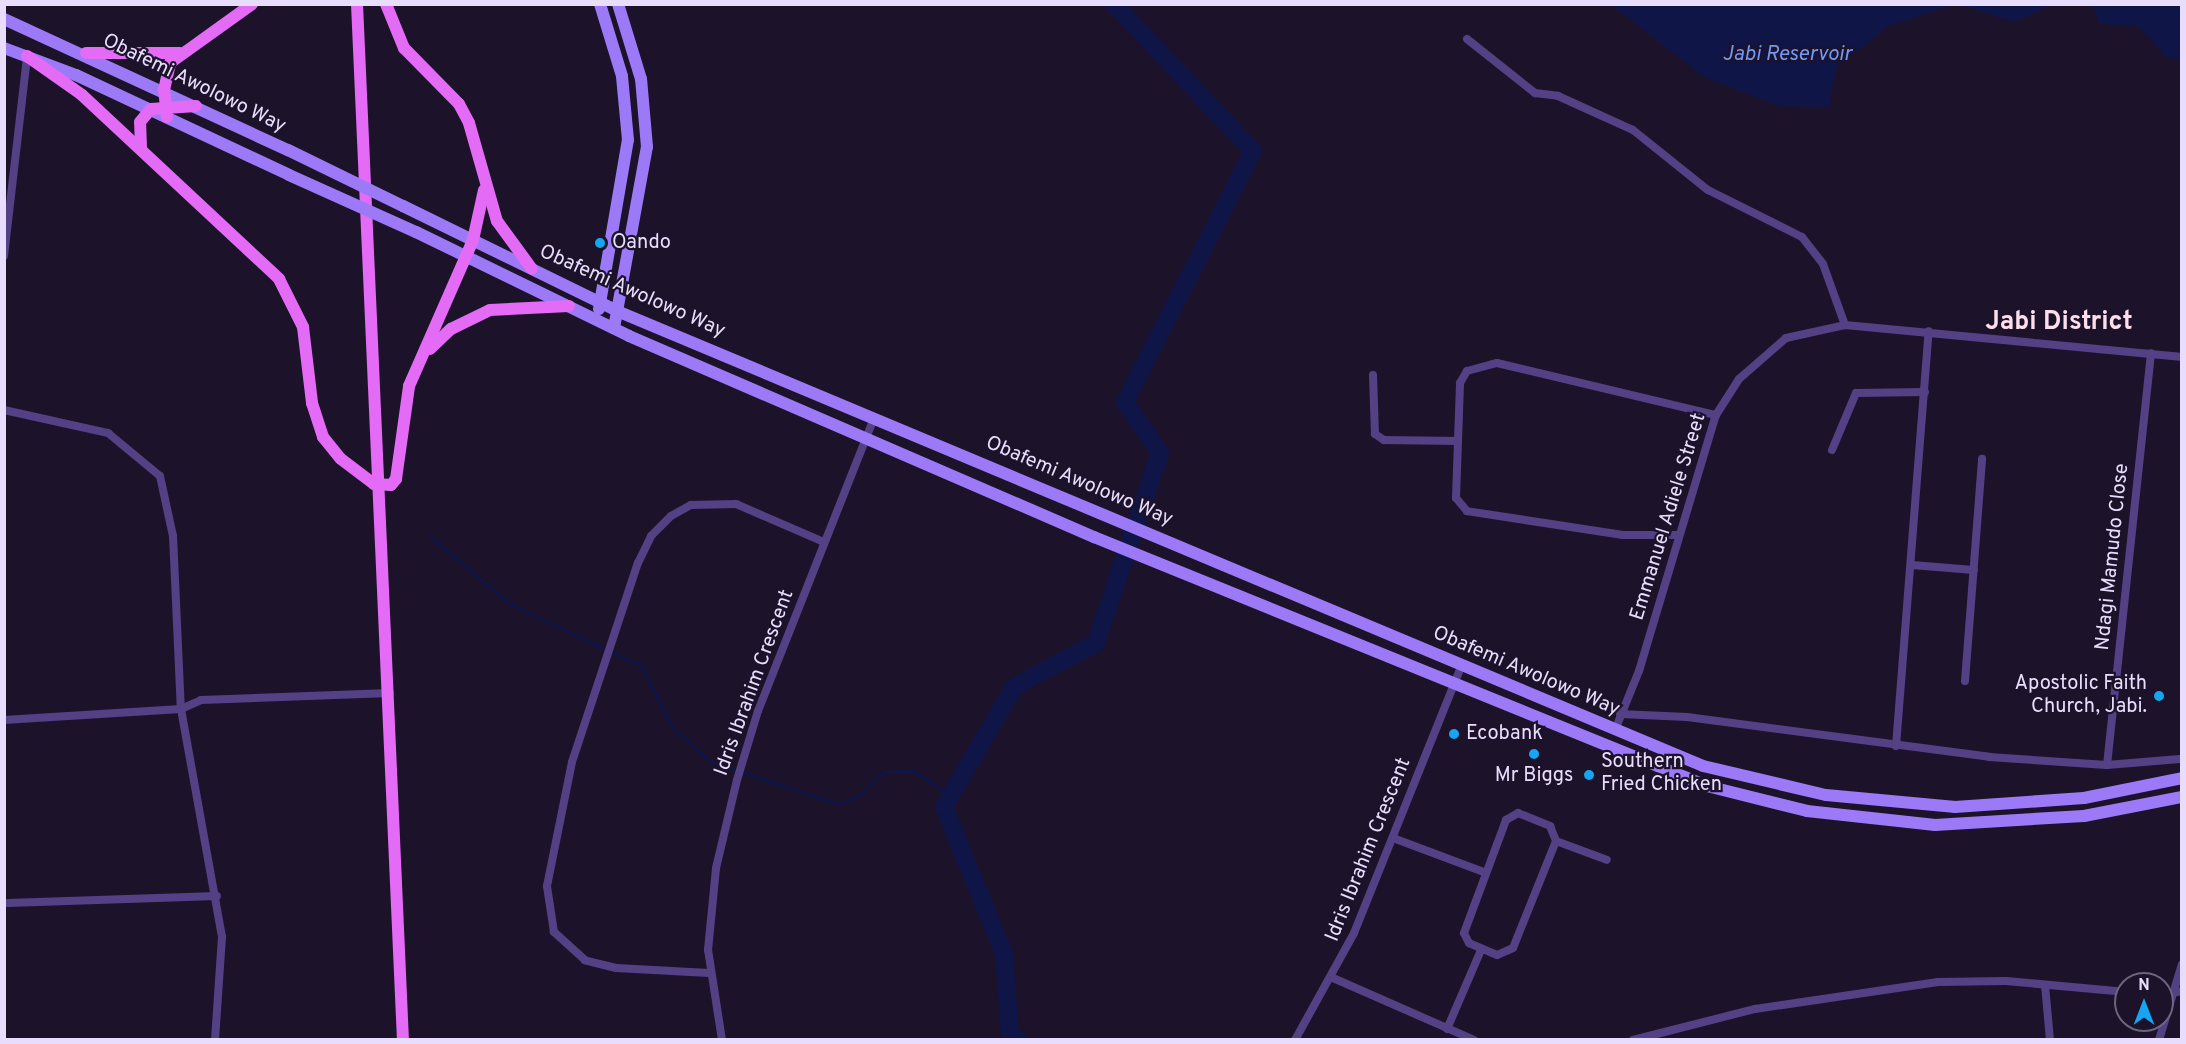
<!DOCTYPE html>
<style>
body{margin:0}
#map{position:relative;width:2186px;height:1044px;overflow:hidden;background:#1c132a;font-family:Overpass,sans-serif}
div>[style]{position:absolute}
.water>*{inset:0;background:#0f1547}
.stream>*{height:3px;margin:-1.5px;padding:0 1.5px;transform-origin:1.5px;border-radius:1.5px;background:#0f1547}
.river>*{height:18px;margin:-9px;padding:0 9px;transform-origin:9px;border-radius:9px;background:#0f1547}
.street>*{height:8px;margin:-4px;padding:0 4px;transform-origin:4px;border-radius:4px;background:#544185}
.secondary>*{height:12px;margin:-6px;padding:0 6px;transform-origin:6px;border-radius:6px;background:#9c7af7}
.primary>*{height:12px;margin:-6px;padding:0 6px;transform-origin:6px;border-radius:6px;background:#e46bf6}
.secondary-bridge>*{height:12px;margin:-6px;padding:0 6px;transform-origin:6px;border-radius:6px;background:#9c7af7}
.dots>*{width:16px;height:16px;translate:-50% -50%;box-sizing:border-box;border:3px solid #1c132a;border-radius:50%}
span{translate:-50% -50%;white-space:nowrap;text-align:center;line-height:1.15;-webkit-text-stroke:4.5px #1c132a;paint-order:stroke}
.street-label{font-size:20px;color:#e9ddfd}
.poi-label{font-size:20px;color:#e9ddfd}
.left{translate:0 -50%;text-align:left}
.right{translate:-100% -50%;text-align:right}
.water-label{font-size:21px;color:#7298f6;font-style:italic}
.district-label{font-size:26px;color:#fddfeb;font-weight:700}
.frame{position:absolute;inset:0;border:6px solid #e9ddfd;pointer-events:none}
.north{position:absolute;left:2114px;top:972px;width:60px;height:60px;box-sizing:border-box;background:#1c132a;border:2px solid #6e647e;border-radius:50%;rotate:0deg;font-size:16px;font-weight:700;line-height:24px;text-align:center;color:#e9ddfd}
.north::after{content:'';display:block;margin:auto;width:21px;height:27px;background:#16a5f0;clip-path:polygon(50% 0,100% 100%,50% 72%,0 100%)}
</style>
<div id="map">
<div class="water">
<div style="clip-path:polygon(1612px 5px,1953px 5px,1887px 27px,1836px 68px,1829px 107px,1779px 106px,1704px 77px)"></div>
<div style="clip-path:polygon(1960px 5px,2052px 5px,2014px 22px)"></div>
<div style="clip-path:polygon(2093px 5px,2181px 5px,2181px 60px,2166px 57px,2138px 26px,2099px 24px)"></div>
</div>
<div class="stream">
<div style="left:430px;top:536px;width:105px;rotate:40.4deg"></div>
<div style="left:510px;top:604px;width:146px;rotate:25.2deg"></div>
<div style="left:642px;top:666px;width:68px;rotate:63.8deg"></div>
<div style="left:672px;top:727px;width:51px;rotate:41.8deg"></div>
<div style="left:710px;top:761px;width:136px;rotate:18.4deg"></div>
<div style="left:839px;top:804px;width:24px;rotate:-24deg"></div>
<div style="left:861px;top:794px;width:32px;rotate:-44deg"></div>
<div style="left:884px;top:772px;width:30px;rotate:-2deg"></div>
<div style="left:914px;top:771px;width:44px;rotate:34.8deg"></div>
</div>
<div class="river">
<div style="left:1019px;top:1040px;width:10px;rotate:-156deg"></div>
<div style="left:1010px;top:1036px;width:82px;rotate:-94.2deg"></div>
<div style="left:1004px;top:954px;width:159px;rotate:-112.2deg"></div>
<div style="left:944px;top:807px;width:139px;rotate:-59.7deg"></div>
<div style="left:1014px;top:687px;width:93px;rotate:-28.2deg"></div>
<div style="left:1096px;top:643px;width:200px;rotate:-71.4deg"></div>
<div style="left:1160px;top:453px;width:62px;rotate:-124.5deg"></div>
<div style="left:1125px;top:402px;width:282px;rotate:-63deg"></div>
<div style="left:1253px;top:151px;width:202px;rotate:-133.4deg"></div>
</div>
<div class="street">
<div style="left:1467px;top:39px;width:87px;rotate:38.5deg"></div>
<div style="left:1535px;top:93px;width:23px;rotate:7deg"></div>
<div style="left:1558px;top:96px;width:82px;rotate:24.4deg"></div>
<div style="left:1633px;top:130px;width:96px;rotate:38.7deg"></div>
<div style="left:1708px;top:190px;width:105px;rotate:26.6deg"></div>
<div style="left:1802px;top:237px;width:34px;rotate:52deg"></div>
<div style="left:1823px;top:264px;width:65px;rotate:70.2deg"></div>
<div style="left:4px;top:256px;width:201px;rotate:-83.4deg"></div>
<div style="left:1373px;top:375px;width:59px;rotate:88.1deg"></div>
<div style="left:1375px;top:434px;width:11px;rotate:34deg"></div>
<div style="left:1384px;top:440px;width:74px;rotate:0.8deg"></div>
<div style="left:4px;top:410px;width:107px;rotate:12.5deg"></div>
<div style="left:108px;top:433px;width:67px;rotate:39.6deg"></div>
<div style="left:160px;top:476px;width:61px;rotate:77.8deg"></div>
<div style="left:173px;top:536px;width:173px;rotate:87.4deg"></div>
<div style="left:181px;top:709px;width:232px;rotate:79.8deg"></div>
<div style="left:222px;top:937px;width:103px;rotate:93.9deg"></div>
<div style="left:1832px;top:450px;width:62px;rotate:-67.2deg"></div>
<div style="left:1856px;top:393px;width:69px;rotate:-0.8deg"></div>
<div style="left:1678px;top:535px;width:55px;rotate:180deg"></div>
<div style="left:1623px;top:535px;width:158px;rotate:-171.3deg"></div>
<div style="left:1467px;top:511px;width:17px;rotate:-130deg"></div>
<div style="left:1456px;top:498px;width:115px;rotate:-88deg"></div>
<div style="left:1460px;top:383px;width:14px;rotate:-60deg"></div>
<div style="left:1467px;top:371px;width:31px;rotate:-15deg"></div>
<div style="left:1497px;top:363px;width:225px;rotate:13.4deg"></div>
<div style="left:1912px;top:565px;width:62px;rotate:4.6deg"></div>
<div style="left:1965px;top:681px;width:223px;rotate:-85.6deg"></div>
<div style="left:1620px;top:714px;width:67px;rotate:2.6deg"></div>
<div style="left:1687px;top:717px;width:305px;rotate:7.5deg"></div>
<div style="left:1989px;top:757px;width:118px;rotate:3.9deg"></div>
<div style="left:2107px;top:765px;width:73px;rotate:-4.7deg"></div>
<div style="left:4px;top:720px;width:177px;rotate:-3.6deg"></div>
<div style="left:181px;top:709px;width:22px;rotate:-24deg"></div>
<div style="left:201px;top:700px;width:189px;rotate:-2.1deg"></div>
<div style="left:1615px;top:730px;width:64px;rotate:-67.9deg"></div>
<div style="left:1639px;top:671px;width:267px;rotate:-73.3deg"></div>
<div style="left:1716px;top:415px;width:43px;rotate:-57.4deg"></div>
<div style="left:1739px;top:379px;width:62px;rotate:-41.1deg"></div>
<div style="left:1786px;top:338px;width:60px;rotate:-12.4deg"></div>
<div style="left:1845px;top:325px;width:339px;rotate:5.4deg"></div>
<div style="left:1896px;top:746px;width:416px;rotate:-85.5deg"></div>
<div style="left:2107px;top:765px;width:414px;rotate:-83.9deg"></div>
<div style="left:1518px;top:813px;width:35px;rotate:22deg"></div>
<div style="left:1550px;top:826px;width:16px;rotate:68deg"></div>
<div style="left:1556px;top:841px;width:115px;rotate:111.9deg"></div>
<div style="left:1513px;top:948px;width:17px;rotate:156deg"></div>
<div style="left:1497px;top:955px;width:30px;rotate:-157deg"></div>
<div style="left:1469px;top:943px;width:11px;rotate:-117deg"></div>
<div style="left:1464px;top:933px;width:121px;rotate:-69.6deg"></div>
<div style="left:1506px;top:820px;width:14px;rotate:-30deg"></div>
<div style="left:1393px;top:838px;width:99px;rotate:20.6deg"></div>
<div style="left:1556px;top:841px;width:54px;rotate:20.4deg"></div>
<div style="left:8px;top:903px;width:209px;rotate:-1.9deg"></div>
<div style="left:709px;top:973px;width:93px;rotate:-176.9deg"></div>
<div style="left:616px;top:968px;width:32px;rotate:-166deg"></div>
<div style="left:585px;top:960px;width:42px;rotate:-137.9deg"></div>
<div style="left:554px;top:932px;width:47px;rotate:-98.7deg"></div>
<div style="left:547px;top:886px;width:126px;rotate:-78.6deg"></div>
<div style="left:572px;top:762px;width:210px;rotate:-71.7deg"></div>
<div style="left:638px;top:563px;width:30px;rotate:-64deg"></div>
<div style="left:651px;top:536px;width:28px;rotate:-45deg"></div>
<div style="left:671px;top:516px;width:23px;rotate:-29deg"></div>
<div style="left:691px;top:505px;width:45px;rotate:-1.3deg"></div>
<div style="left:736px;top:504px;width:96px;rotate:23.4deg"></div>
<div style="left:1333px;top:978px;width:154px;rotate:23.7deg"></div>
<div style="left:2045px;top:985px;width:55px;rotate:84.8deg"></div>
<div style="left:2162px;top:995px;width:20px;rotate:-11deg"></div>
<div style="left:1447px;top:1029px;width:86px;rotate:-66.7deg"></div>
<div style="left:722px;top:1040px;width:91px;rotate:-98.8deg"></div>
<div style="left:708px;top:950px;width:82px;rotate:-84.4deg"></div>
<div style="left:716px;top:868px;width:90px;rotate:-76.6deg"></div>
<div style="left:737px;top:780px;width:72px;rotate:-73.1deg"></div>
<div style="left:758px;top:711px;width:315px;rotate:-68.4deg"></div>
<div style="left:1295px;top:1040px;width:122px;rotate:-61.1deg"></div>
<div style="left:1354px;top:933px;width:287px;rotate:-68.1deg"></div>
<div style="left:1633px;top:1040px;width:126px;rotate:-14.3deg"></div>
<div style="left:1755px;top:1009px;width:185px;rotate:-8.4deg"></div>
<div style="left:1938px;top:982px;width:68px;rotate:-0.8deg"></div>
<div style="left:2006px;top:981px;width:121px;rotate:5.2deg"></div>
<div style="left:2159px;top:1040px;width:79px;rotate:-73.2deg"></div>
</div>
<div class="secondary">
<div style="left:4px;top:19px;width:313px;rotate:24.8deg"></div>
<div style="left:4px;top:48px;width:77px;rotate:20.6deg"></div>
<div style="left:76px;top:75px;width:235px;rotate:25.1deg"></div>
<div style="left:403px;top:206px;width:238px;rotate:26.1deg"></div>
<div style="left:617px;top:311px;width:1177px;rotate:22.73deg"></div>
<div style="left:1703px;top:766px;width:126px;rotate:13.3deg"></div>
<div style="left:1826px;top:795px;width:130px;rotate:5.3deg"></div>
<div style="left:1955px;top:807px;width:129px;rotate:-4deg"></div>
<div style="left:2084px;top:798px;width:100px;rotate:-11.5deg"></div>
<div style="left:416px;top:232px;width:237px;rotate:26deg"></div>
<div style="left:629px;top:336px;width:507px;rotate:23.38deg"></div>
<div style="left:1094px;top:537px;width:662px;rotate:22.11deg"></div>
<div style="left:1707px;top:786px;width:103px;rotate:14deg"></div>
<div style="left:1807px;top:811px;width:129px;rotate:6.2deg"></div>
<div style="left:1935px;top:825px;width:149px;rotate:-3.5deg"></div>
<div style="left:2084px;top:816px;width:100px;rotate:-11deg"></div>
<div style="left:599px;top:309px;width:171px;rotate:-80.3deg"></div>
<div style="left:628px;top:140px;width:64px;rotate:-95.4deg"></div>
<div style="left:622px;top:76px;width:75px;rotate:-107deg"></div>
<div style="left:614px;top:328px;width:184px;rotate:-79.7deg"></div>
<div style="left:647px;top:147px;width:68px;rotate:-95deg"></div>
<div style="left:641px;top:79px;width:78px;rotate:-107deg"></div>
</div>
<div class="primary">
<div style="left:357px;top:4px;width:1037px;rotate:87.46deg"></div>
<div style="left:386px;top:4px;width:48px;rotate:67.8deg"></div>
<div style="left:404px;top:48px;width:78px;rotate:45.5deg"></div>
<div style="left:459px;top:104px;width:21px;rotate:62deg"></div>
<div style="left:469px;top:123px;width:102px;rotate:74.1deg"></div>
<div style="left:497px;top:221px;width:59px;rotate:53.9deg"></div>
<div style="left:86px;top:53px;width:94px"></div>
<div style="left:27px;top:56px;width:67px;rotate:35.3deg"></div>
<div style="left:82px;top:95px;width:270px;rotate:43deg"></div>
<div style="left:279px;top:279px;width:54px;rotate:63.4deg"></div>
<div style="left:303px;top:327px;width:77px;rotate:83.2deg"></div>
<div style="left:312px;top:403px;width:36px;rotate:72deg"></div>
<div style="left:323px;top:437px;width:28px;rotate:51deg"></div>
<div style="left:341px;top:459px;width:41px;rotate:37.1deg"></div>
<div style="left:374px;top:484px;width:17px;rotate:3deg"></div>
<div style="left:391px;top:485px;width:8px;rotate:-50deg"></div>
<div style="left:396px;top:479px;width:94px;rotate:-82deg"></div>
<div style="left:409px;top:386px;width:159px;rotate:-66.3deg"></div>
<div style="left:473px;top:240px;width:51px;rotate:-77.6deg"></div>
<div style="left:167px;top:117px;width:27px;rotate:-96deg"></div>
<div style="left:164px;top:90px;width:28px;rotate:-77deg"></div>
<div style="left:170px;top:63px;width:101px;rotate:-35.7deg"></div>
<div style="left:141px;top:148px;width:26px;rotate:-92deg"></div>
<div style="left:140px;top:122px;width:17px;rotate:-50deg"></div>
<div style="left:151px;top:109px;width:45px;rotate:-3.8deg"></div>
<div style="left:430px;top:349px;width:29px;rotate:-44deg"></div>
<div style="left:451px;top:329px;width:43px;rotate:-26deg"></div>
<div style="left:490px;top:310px;width:79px;rotate:-2.9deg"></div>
</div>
<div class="secondary-bridge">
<div style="left:288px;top:150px;width:128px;rotate:26deg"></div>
<div style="left:289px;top:175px;width:139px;rotate:24.2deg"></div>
</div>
<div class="dots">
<div style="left:600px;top:243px;background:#16a5f0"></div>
<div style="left:2159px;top:696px;background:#16a5f0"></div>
<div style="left:1454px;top:734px;background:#16a5f0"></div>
<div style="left:1534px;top:754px;background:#16a5f0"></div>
<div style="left:1589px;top:775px;background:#16a5f0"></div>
</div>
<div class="street-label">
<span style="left:194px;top:84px;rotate:26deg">Obafemi Awolowo Way</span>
<span style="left:632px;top:292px;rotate:24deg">Obafemi Awolowo Way</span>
<span style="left:1079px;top:482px;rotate:23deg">Obafemi Awolowo Way</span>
<span style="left:1669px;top:517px;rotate:-73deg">Emmanuel Adiele Street</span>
<span style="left:2113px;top:557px;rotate:-84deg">Ndagi Mamudo Close</span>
<span style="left:1526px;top:672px;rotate:23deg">Obafemi Awolowo Way</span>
<span style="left:755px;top:683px;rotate:-70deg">Idris Ibrahim Crescent</span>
<span style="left:1369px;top:850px;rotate:-68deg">Idris Ibrahim Crescent</span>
</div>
<div class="poi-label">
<span class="left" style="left:612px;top:243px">Oando</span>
<span class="right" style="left:2147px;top:696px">Apostolic Faith<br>Church, Jabi.</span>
<span class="left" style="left:1466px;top:734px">Ecobank</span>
<span class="left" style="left:1601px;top:774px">Southern<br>Fried Chicken</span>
<span style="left:1534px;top:776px">Mr Biggs</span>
</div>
<div class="water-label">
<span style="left:1787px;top:55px">Jabi Reservoir</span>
</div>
<div class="district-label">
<span style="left:2059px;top:323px">Jabi District</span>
</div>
<div class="frame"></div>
<div class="north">N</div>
</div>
